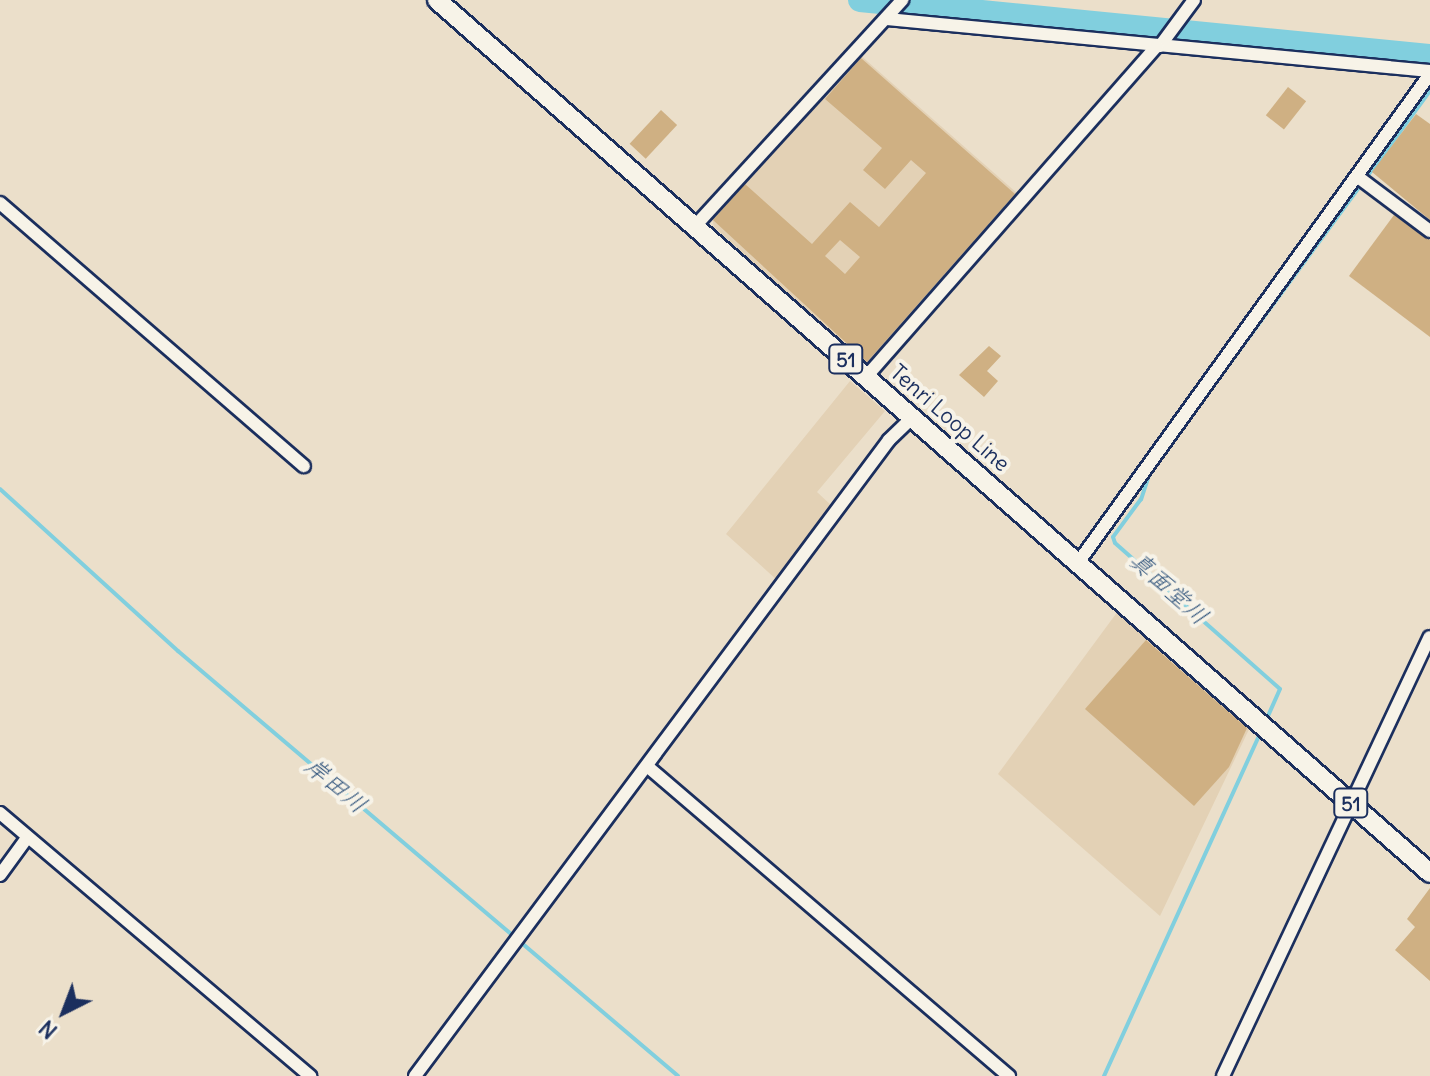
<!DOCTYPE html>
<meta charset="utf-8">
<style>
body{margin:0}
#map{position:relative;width:1430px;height:1076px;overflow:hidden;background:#ebdfca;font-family:Delius,"Klee One",sans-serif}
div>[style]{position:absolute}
.built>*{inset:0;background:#e3d1b5}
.stream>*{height:4px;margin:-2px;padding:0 2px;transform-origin:2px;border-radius:2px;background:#81cfde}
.river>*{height:24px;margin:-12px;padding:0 12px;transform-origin:12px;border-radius:12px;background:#81cfde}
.building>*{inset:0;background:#cfb083;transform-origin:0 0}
.roads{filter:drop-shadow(2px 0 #1b2f5e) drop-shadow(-2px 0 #1b2f5e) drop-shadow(0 2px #1b2f5e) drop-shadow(0 -2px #1b2f5e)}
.street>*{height:12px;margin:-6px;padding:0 6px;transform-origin:6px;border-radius:6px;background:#f7f3e8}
.primary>*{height:18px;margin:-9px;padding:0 9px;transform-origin:9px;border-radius:9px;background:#f7f3e8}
span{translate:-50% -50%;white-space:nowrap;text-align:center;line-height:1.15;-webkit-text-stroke:8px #f7f3e8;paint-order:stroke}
.shield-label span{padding:2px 6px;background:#f7f3e8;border:2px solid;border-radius:6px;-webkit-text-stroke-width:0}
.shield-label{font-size:20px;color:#1b2f5e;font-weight:700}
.street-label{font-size:22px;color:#1b2f5e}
.water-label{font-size:24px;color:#34577e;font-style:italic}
.north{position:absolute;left:24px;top:972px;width:80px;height:80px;-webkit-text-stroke:6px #f7f3e8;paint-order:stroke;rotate:222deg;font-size:22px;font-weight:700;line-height:32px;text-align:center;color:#1b2f5e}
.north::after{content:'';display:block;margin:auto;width:28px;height:36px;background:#1b2f5e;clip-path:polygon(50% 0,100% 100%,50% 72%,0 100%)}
</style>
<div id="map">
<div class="built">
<div style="clip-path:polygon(859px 54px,1019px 195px,869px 367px,714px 227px,712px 218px)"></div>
<div style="clip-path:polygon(850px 381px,885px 411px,817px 492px,833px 507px,778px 581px,726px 534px)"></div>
<div style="clip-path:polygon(1121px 607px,1252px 723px,1160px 916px,998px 774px)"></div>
</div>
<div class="stream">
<div style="left:1183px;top:427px;width:417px;rotate:-53.7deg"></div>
<div style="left:1151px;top:469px;width:32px;rotate:108deg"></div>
<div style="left:1141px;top:499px;width:47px;rotate:126.4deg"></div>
<div style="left:1113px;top:537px;width:6px;rotate:72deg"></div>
<div style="left:1115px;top:543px;width:220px;rotate:41.5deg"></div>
<div style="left:1280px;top:689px;width:34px;rotate:114deg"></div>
<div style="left:0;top:489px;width:241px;rotate:42.3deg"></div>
<div style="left:178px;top:651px;width:656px;rotate:40.36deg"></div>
<div style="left:1104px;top:1076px;width:378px;rotate:-65.5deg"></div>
</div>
<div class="river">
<div style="left:860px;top:0;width:573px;rotate:5.61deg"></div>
</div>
<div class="building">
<div style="clip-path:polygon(evenodd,861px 58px,1015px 194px,867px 362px,713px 220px,745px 184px,812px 244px,850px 202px,879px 227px,926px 173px,911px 160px,885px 189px,863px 170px,882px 148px,825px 99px,861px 58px,840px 240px,860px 257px,845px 274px,825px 256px,840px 240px)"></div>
<div style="left:1288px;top:87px;width:23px;height:36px;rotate:38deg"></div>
<div style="left:661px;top:110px;width:22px;height:46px;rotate:43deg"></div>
<div style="clip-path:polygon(1416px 114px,1430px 124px,1430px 220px,1372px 172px)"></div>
<div style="clip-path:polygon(1394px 215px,1430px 240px,1430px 337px,1349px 276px)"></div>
<div style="clip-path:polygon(989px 346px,1001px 356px,987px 371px,998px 381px,984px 397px,959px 375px)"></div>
<div style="clip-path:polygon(1146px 640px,1247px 728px,1229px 767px,1194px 806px,1085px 709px)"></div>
<div style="clip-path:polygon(1430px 888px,1430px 981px,1395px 950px,1415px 927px,1407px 919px)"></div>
</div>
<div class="roads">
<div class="street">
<div style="left:887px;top:19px;width:545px;rotate:5.47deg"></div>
<div style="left:1160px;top:46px;width:57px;rotate:-53.5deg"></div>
<div style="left:1358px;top:177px;width:90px;rotate:36.9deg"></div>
<div style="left:0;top:203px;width:402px;rotate:40.9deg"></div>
<div style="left:697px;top:224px;width:304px;rotate:-47.5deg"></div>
<div style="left:866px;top:377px;width:441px;rotate:-48.7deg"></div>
<div style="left:1080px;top:560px;width:599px;rotate:-54.24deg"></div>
<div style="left:647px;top:766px;width:477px;rotate:40.6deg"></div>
<div style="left:0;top:813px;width:407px;rotate:40.3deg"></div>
<div style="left:0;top:875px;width:46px;rotate:-53.9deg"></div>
<div style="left:415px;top:1076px;width:793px;rotate:-53.3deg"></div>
<div style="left:889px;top:440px;width:32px;rotate:-44deg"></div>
<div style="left:1223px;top:1076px;width:485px;rotate:-64.8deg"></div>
</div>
<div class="primary">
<div style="left:437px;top:0;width:1322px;rotate:41.32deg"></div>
</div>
</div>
<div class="shield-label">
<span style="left:846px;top:359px">51</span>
<span style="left:1351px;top:803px">51</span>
</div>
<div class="street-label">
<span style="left:950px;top:418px;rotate:41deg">Tenri Loop Line</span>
</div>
<div class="water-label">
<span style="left:1169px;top:588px;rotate:42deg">真面堂川</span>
<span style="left:336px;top:785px;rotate:40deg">岸田川</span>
</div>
<div class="north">N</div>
</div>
